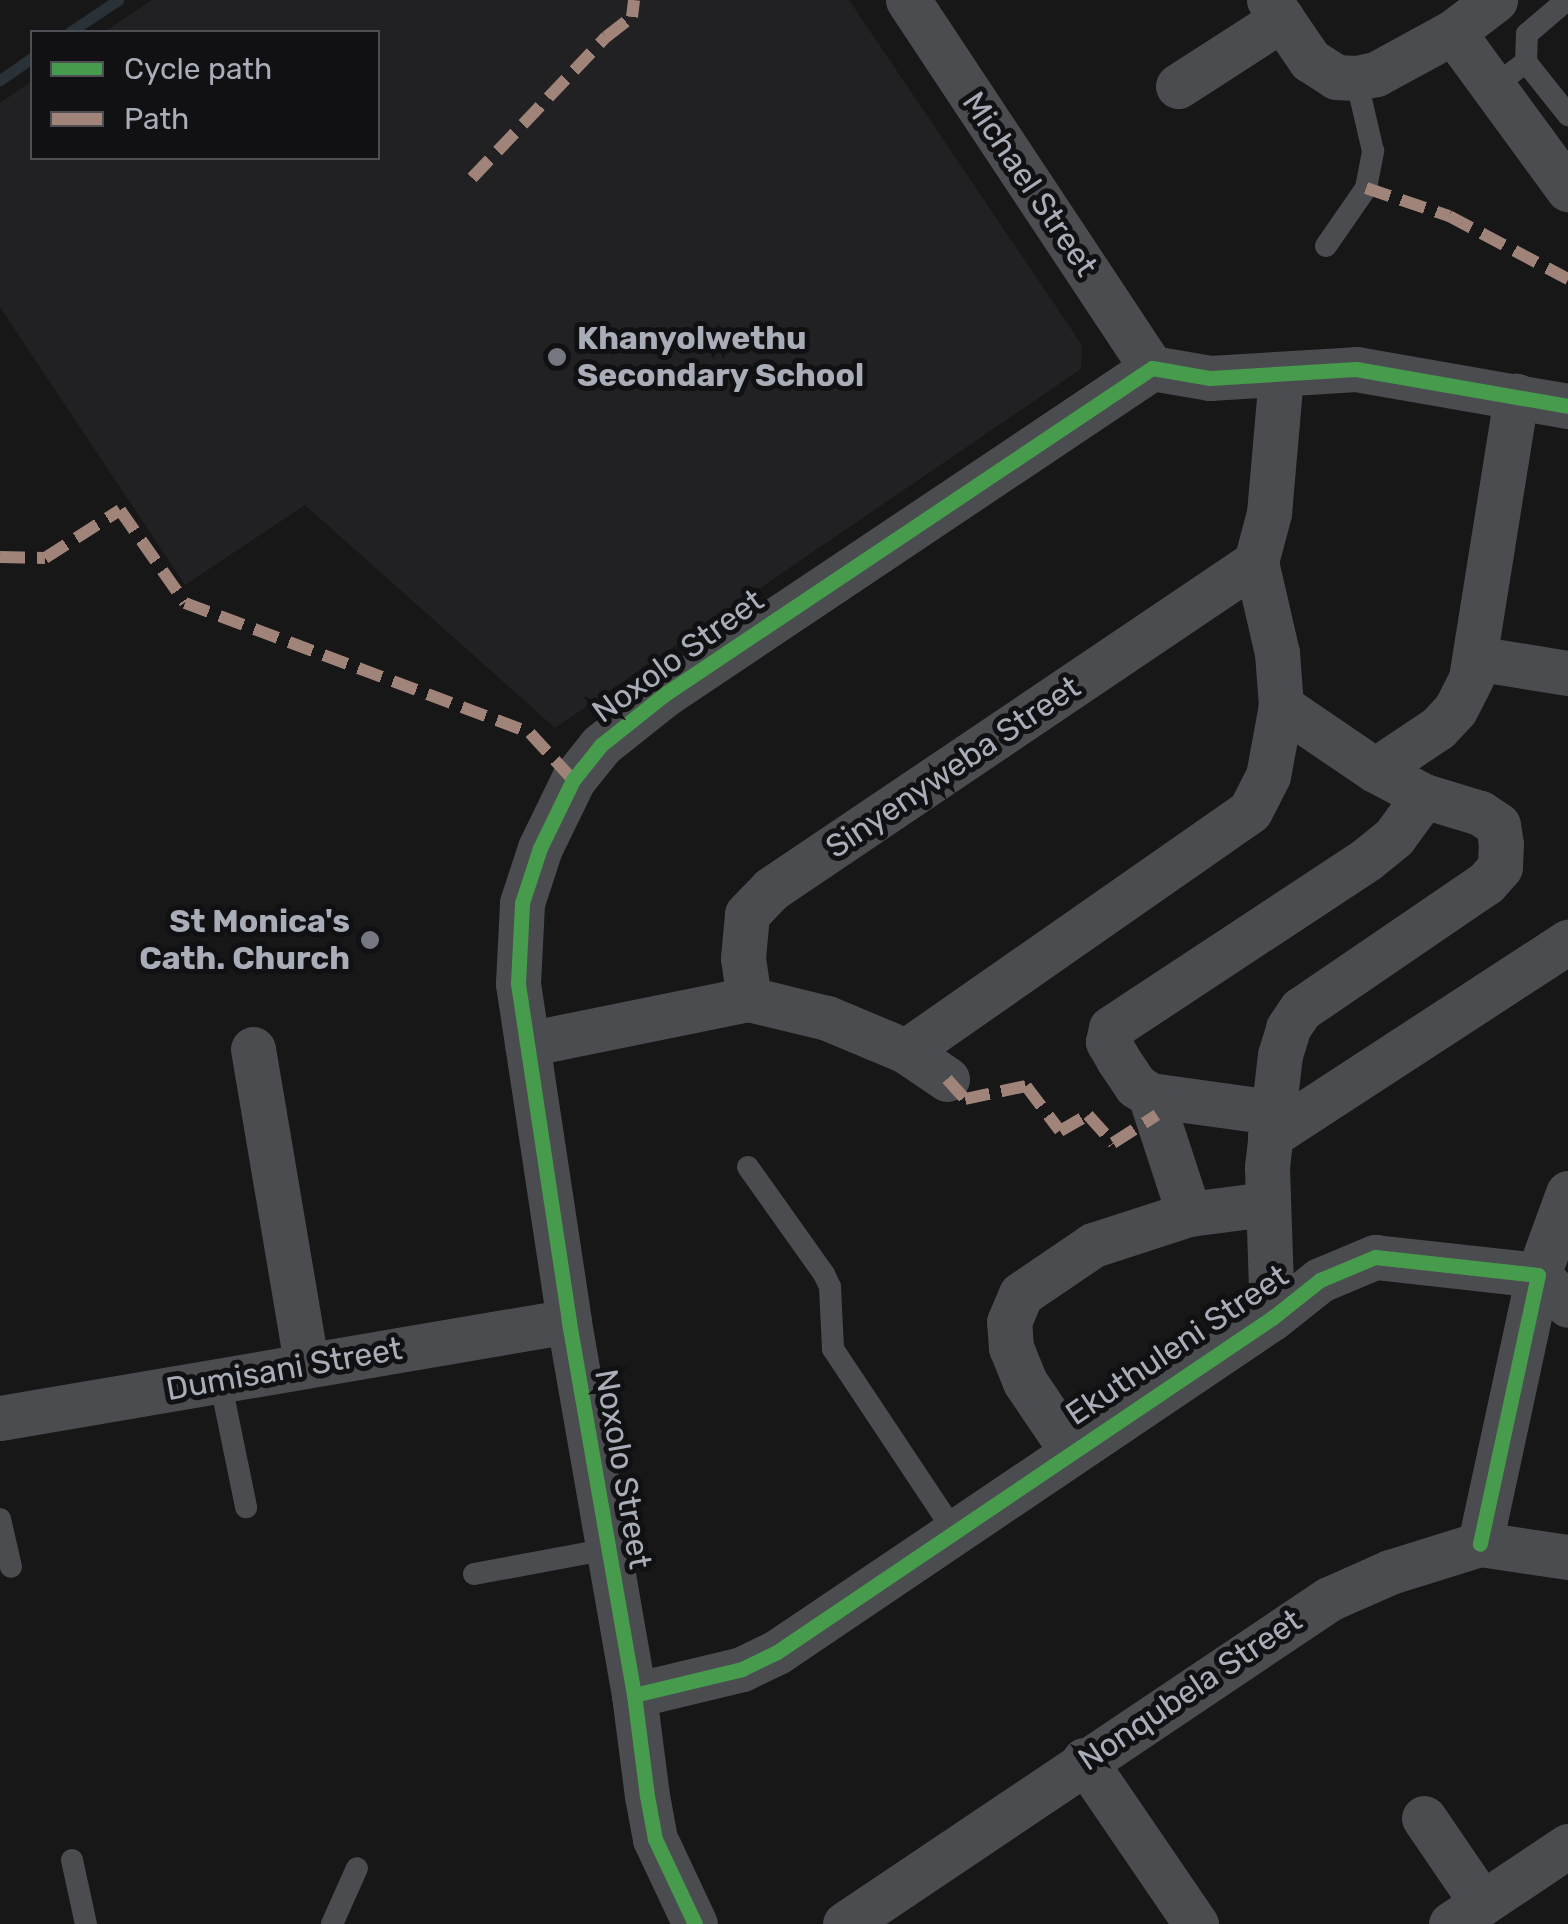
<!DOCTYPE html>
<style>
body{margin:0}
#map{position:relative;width:1568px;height:1924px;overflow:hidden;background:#171717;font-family:Rubik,sans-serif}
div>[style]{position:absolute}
.built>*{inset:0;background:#212123}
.stream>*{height:11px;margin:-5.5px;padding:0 5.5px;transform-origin:5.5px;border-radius:5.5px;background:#2a3239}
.lane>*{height:22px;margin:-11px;padding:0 11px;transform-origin:11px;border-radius:11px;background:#4b4c50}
.street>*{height:45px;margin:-22.5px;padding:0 22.5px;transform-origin:22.5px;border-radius:22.5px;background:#4b4c50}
.quiet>*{height:12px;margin-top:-6px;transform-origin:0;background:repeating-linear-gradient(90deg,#a18479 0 25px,transparent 0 37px)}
.cycleway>*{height:15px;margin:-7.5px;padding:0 7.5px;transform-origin:7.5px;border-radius:7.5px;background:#469c4c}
.dots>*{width:28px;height:28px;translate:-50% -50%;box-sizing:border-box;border:5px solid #111113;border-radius:50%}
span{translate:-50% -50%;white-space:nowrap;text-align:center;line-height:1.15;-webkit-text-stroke:10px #111113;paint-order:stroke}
.street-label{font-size:32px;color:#a8adb8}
.poi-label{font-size:32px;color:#a8adb8;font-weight:700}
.left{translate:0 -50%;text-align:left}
.right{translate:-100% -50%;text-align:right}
.legend{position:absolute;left:30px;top:30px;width:350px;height:130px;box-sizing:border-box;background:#111113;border:2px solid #4d4f55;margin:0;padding:12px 18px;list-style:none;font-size:30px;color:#a8adb8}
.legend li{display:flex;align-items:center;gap:20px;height:50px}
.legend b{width:50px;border:2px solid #4d4f55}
</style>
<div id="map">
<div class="built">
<div style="clip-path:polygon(152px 0,849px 0,1082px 345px,1081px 369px,555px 728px,305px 505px,185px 585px,0 307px,0 103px,32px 81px,32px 158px,378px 158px,378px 32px,104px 32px)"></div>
</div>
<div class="stream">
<div style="left:70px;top:32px;width:58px;rotate:-33.7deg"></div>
<div style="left:0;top:80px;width:39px;rotate:-35deg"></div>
</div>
<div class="lane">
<div style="left:1526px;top:62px;width:28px;rotate:-88deg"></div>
<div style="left:1527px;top:34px;width:52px;rotate:-40.4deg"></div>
<div style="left:1493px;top:87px;width:41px;rotate:-37.1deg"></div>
<div style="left:1526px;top:62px;width:68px;rotate:51.6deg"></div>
<div style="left:1326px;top:246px;width:70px;rotate:-55.4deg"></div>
<div style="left:1366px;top:188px;width:38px;rotate:-79deg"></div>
<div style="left:1373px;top:151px;width:75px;rotate:-103.1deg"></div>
<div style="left:748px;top:1167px;width:131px;rotate:54.6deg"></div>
<div style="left:824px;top:1274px;width:14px;rotate:65deg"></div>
<div style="left:830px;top:1287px;width:62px;rotate:87.2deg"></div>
<div style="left:833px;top:1349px;width:219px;rotate:56.4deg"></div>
<div style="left:220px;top:1380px;width:130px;rotate:78.4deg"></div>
<div style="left:0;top:1519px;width:49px;rotate:77.1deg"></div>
<div style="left:474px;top:1574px;width:137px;rotate:-10.5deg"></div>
<div style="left:72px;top:1860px;width:66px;rotate:77.7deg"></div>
<div style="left:332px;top:1924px;width:61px;rotate:-65.9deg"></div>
</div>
<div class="street">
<div style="left:908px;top:0;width:442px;rotate:56.5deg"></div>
<div style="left:1269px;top:0;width:73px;rotate:55.7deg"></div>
<div style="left:1310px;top:60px;width:31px;rotate:33deg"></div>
<div style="left:1336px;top:77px;width:20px;rotate:3deg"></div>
<div style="left:1356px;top:78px;width:20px;rotate:-11deg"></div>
<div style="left:1376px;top:74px;width:88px;rotate:-28.6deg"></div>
<div style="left:1453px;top:32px;width:53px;rotate:-37.3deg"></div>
<div style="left:1453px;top:32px;width:195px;rotate:53.8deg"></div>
<div style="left:1178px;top:86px;width:124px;rotate:-32.8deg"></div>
<div style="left:1475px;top:658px;width:94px;rotate:9.2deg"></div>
<div style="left:1375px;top:770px;width:76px;rotate:-33.7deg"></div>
<div style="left:1438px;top:728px;width:25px;rotate:-47deg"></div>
<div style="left:1455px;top:710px;width:36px;rotate:-63deg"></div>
<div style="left:1471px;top:678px;width:286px;rotate:-80.9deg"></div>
<div style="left:527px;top:1044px;width:227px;rotate:-11.5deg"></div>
<div style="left:253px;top:1049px;width:319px;rotate:80.4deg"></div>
<div style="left:906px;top:1051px;width:419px;rotate:-34.9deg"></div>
<div style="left:1250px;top:811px;width:39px;rotate:-63deg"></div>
<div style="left:1268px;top:776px;width:71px;rotate:-79.5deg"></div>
<div style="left:1281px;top:706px;width:53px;rotate:-94.3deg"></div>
<div style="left:1277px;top:653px;width:93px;rotate:-103deg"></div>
<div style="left:947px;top:1079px;width:50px;rotate:-145.7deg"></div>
<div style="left:906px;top:1051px;width:86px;rotate:-157.3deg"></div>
<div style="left:827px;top:1018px;width:80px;rotate:-166.3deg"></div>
<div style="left:749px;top:999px;width:41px;rotate:-98.3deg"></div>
<div style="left:743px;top:958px;width:44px;rotate:-84.8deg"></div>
<div style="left:747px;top:914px;width:35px;rotate:-46deg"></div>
<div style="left:771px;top:889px;width:585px;rotate:-33.99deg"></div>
<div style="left:1256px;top:562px;width:51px;rotate:-75.1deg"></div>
<div style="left:1269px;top:513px;width:139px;rotate:-85deg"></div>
<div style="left:1150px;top:1095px;width:125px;rotate:71.9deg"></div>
<div style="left:1272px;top:1112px;width:123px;rotate:-172.1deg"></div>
<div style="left:1150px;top:1095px;width:17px;rotate:-147deg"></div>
<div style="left:1136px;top:1086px;width:32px;rotate:-124deg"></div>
<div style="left:1118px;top:1059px;width:20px;rotate:-120deg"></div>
<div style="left:1108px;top:1042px;width:14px;rotate:-78deg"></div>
<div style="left:1111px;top:1028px;width:307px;rotate:-33.4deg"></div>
<div style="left:1367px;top:859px;width:35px;rotate:-39deg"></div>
<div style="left:1394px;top:837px;width:51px;rotate:-53.8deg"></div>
<div style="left:1270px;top:1136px;width:356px;rotate:-33.1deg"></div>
<div style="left:1568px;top:1193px;width:87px;rotate:110.1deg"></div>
<div style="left:1538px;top:1275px;width:42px;rotate:45deg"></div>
<div style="left:1272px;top:1318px;width:151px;rotate:-91.9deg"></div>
<div style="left:1267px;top:1167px;width:113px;rotate:-83.4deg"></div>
<div style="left:1280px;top:1055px;width:28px;rotate:-73deg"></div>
<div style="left:1288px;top:1028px;width:23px;rotate:-56deg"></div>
<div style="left:1301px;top:1009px;width:224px;rotate:-34.3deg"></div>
<div style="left:1486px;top:883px;width:21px;rotate:-49deg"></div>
<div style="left:1500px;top:867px;width:23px;rotate:-88deg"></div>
<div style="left:1501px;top:844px;width:19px;rotate:-99deg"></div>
<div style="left:1498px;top:825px;width:22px;rotate:-146deg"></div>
<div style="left:1480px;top:813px;width:59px;rotate:-163.1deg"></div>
<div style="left:1424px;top:796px;width:55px;rotate:-152deg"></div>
<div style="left:1375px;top:770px;width:114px;rotate:-145.8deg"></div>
<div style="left:0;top:1418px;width:577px;rotate:-9.67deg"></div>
<div style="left:1071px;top:1450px;width:82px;rotate:-124.1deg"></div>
<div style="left:1025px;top:1382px;width:37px;rotate:-112deg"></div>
<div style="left:1011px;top:1348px;width:26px;rotate:-94deg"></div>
<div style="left:1009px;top:1322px;width:30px;rotate:-67deg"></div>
<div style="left:1021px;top:1294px;width:87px;rotate:-34.2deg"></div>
<div style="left:1093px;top:1245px;width:101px;rotate:-17.9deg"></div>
<div style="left:1189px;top:1214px;width:78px;rotate:-7.4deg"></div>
<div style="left:634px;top:1695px;width:111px;rotate:-13.5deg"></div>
<div style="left:742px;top:1669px;width:39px;rotate:-26deg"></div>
<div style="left:777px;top:1652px;width:597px;rotate:-34.01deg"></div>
<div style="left:1272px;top:1318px;width:61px;rotate:-38.4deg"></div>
<div style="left:1320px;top:1280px;width:60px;rotate:-22.7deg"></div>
<div style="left:1375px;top:1257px;width:164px;rotate:6.3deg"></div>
<div style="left:1538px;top:1275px;width:275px;rotate:102.2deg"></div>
<div style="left:1084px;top:1760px;width:199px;rotate:55.7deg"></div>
<div style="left:1424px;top:1818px;width:103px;rotate:55.7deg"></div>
<div style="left:695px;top:1924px;width:94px;rotate:-115.2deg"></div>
<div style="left:655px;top:1839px;width:44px;rotate:-100.5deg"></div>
<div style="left:647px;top:1796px;width:102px;rotate:-97.3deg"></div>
<div style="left:634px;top:1695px;width:380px;rotate:-99.9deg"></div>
<div style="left:569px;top:1321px;width:342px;rotate:-98.6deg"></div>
<div style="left:518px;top:983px;width:80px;rotate:-87.1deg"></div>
<div style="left:522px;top:903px;width:58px;rotate:-71.9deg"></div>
<div style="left:540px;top:848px;width:76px;rotate:-64.1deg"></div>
<div style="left:573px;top:780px;width:45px;rotate:-51.3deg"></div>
<div style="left:601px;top:745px;width:82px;rotate:-38.6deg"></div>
<div style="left:665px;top:694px;width:586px;rotate:-33.8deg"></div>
<div style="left:1152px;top:368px;width:59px;rotate:9.8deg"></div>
<div style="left:1210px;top:378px;width:146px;rotate:-3.5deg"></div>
<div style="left:1356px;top:369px;width:215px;rotate:9.9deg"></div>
<div style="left:845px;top:1924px;width:583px;rotate:-33.88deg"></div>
<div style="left:1329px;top:1599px;width:67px;rotate:-23.9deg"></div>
<div style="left:1390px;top:1572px;width:94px;rotate:-17.3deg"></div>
<div style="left:1480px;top:1544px;width:89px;rotate:8.4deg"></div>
<div style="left:1451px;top:1924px;width:141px;rotate:-33.7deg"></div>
</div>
<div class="quiet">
<div style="left:472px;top:178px;width:195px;rotate:-46.5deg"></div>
<div style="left:606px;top:37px;width:33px;rotate:-38deg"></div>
<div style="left:632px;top:17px;width:17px;rotate:-83deg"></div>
<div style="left:1366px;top:188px;width:88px;rotate:18.6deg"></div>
<div style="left:1449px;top:216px;width:135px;rotate:27.9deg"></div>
<div style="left:0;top:557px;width:45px;rotate:1.3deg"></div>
<div style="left:45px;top:558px;width:89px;rotate:-32.6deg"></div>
<div style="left:120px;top:510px;width:113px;rotate:55deg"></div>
<div style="left:185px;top:603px;width:369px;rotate:20.6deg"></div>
<div style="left:530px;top:733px;width:64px;rotate:47.5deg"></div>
<div style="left:947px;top:1079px;width:27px;rotate:48deg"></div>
<div style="left:965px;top:1099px;width:62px;rotate:-12deg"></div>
<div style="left:1026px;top:1086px;width:56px;rotate:52.9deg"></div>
<div style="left:1060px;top:1131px;width:32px;rotate:-30deg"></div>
<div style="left:1088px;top:1115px;width:38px;rotate:48deg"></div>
<div style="left:1113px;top:1143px;width:52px;rotate:-32.5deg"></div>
</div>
<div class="cycleway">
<div style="left:634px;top:1695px;width:111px;rotate:-13.5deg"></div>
<div style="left:742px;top:1669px;width:39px;rotate:-26deg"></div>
<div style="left:777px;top:1652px;width:597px;rotate:-34.01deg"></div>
<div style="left:1272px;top:1318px;width:61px;rotate:-38.4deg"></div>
<div style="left:1320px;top:1280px;width:60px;rotate:-22.7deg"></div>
<div style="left:1375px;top:1257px;width:164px;rotate:6.3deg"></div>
<div style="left:1538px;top:1275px;width:275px;rotate:102.2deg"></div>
<div style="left:695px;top:1924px;width:94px;rotate:-115.2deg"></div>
<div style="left:655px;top:1839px;width:44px;rotate:-100.5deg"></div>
<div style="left:647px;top:1796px;width:102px;rotate:-97.3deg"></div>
<div style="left:634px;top:1695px;width:380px;rotate:-99.9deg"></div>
<div style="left:569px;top:1321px;width:342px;rotate:-98.6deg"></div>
<div style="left:518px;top:983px;width:80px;rotate:-87.1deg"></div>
<div style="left:522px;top:903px;width:58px;rotate:-71.9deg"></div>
<div style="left:540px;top:848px;width:76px;rotate:-64.1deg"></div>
<div style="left:573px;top:780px;width:45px;rotate:-51.3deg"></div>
<div style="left:601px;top:745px;width:82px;rotate:-38.6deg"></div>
<div style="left:665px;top:694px;width:586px;rotate:-33.8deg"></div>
<div style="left:1152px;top:368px;width:59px;rotate:9.8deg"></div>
<div style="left:1210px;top:378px;width:146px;rotate:-3.5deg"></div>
<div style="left:1356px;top:369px;width:215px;rotate:9.9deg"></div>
</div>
<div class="dots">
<div style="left:557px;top:357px;background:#757880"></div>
<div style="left:370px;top:940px;background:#757880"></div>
</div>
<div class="street-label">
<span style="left:1030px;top:184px;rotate:56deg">Michael Street</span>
<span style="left:678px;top:656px;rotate:-36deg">Noxolo Street</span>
<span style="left:953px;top:767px;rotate:-34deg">Sinyenyweba Street</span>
<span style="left:1177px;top:1345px;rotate:-34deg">Ekuthuleni Street</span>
<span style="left:284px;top:1369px;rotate:-10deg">Dumisani Street</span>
<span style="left:623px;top:1469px;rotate:80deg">Noxolo Street</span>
<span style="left:1190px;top:1690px;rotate:-34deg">Nonqubela Street</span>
</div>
<div class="poi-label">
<span class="left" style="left:577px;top:357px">Khanyolwethu<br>Secondary School</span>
<span class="right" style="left:350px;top:940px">St Monica's<br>Cath. Church</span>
</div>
<ul class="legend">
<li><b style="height:12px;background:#469c4c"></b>Cycle path</li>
<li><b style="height:12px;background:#a18479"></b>Path</li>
</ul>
</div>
